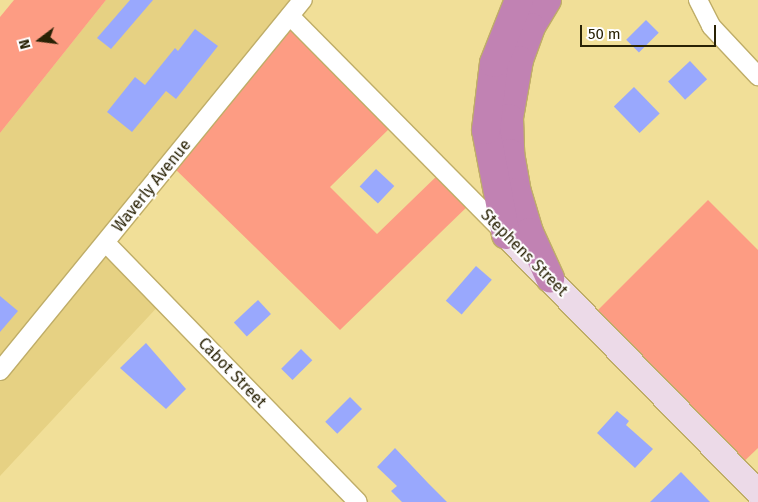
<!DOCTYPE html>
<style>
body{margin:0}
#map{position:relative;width:758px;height:502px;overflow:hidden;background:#f1df98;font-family:"Fira Sans",sans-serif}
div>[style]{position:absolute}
.built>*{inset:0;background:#e6d183}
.green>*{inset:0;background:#fd9c83}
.building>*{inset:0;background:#99a8fd;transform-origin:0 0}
.roads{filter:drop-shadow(1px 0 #bfad68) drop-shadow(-1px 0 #bfad68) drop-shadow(0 1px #bfad68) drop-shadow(0 -1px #bfad68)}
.street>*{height:18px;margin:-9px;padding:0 9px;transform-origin:9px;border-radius:9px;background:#fff}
.secondary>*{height:25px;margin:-12.5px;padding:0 12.5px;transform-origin:12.5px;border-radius:12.5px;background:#ecdae8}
.highway>*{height:28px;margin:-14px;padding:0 14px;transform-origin:14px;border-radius:14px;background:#c182b3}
span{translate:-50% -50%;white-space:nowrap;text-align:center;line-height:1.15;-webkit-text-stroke:4px #fff;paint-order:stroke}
.street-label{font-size:16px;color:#292205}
.north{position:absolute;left:15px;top:15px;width:50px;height:50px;-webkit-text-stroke:4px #fff;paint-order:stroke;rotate:255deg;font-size:14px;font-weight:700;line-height:20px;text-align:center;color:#292205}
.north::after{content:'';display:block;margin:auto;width:18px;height:22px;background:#292205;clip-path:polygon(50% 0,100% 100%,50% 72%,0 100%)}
.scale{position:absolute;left:580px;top:25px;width:136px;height:22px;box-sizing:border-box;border:2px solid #292205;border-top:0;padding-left:6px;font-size:15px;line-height:18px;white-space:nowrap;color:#292205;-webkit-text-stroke:4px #fff;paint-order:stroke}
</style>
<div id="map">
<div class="built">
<div style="clip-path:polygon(106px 0,303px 0,107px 243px,163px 301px,0 476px,0 133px)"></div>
</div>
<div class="green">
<div style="clip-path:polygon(14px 0,106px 0,0 133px,0 17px)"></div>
<div style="clip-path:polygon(290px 16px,396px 122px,330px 187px,377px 234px,442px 171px,472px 202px,340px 330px,170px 164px)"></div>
<div style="clip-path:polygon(708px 200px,758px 250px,758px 448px,736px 469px,590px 318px)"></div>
</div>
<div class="building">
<div style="clip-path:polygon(130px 0,153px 0,111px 49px,97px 38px)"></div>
<div style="left:646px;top:20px;width:18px;height:28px;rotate:45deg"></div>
<div style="clip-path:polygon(195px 29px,218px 46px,176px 99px,166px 91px,132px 132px,107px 112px,135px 77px,145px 85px,175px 48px,178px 51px)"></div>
<div style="left:690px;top:61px;width:25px;height:30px;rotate:47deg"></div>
<div style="left:634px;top:87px;width:37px;height:28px;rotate:46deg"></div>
<div style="left:376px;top:169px;width:25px;height:24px;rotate:43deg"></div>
<div style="left:476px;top:266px;width:21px;height:46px;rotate:41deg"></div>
<div style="clip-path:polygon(0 296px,18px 311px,0 332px)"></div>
<div style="left:258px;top:300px;width:19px;height:33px;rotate:47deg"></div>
<div style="clip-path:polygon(146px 343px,186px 389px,166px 409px,120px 368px)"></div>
<div style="left:301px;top:349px;width:16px;height:28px;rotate:45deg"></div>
<div style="left:350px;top:397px;width:17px;height:35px;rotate:45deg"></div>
<div style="clip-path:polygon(617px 411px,629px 421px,626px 425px,653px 449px,635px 468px,597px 433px)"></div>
<div style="clip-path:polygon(395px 448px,428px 483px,447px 502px,402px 502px,391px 491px,397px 486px,377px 467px)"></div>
<div style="clip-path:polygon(681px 472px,710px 502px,650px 502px)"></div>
</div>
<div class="roads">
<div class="street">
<div style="left:698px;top:0;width:29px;rotate:63deg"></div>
<div style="left:711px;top:26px;width:69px;rotate:46.8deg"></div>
<div style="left:290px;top:16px;width:307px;rotate:45.3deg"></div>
<div style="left:106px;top:243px;width:361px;rotate:45.8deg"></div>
<div style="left:0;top:371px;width:479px;rotate:-50.8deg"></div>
</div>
<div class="secondary">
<div style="left:506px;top:235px;width:360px;rotate:45.6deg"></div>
</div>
<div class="highway">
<div style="left:547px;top:0;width:31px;rotate:121deg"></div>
<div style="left:531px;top:27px;width:35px;rotate:110deg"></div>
<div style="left:519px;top:60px;width:59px;rotate:99.8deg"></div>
<div style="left:509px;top:118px;width:35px;rotate:88deg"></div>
<div style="left:510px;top:153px;width:40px;rotate:80deg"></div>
<div style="left:517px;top:192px;width:42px;rotate:73.3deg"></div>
<div style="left:529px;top:232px;width:51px;rotate:65.5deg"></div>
<div style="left:506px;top:235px;width:107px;rotate:-100.8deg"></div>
<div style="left:486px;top:130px;width:67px;rotate:-83.2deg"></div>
<div style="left:494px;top:63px;width:68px;rotate:-68.4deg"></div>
</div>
</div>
<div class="street-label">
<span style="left:152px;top:186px;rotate:-51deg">Waverly Avenue</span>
<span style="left:524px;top:253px;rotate:45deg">Stephens Street</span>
<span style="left:232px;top:373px;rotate:46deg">Cabot Street</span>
</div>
<div class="north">N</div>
<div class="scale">50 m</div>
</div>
